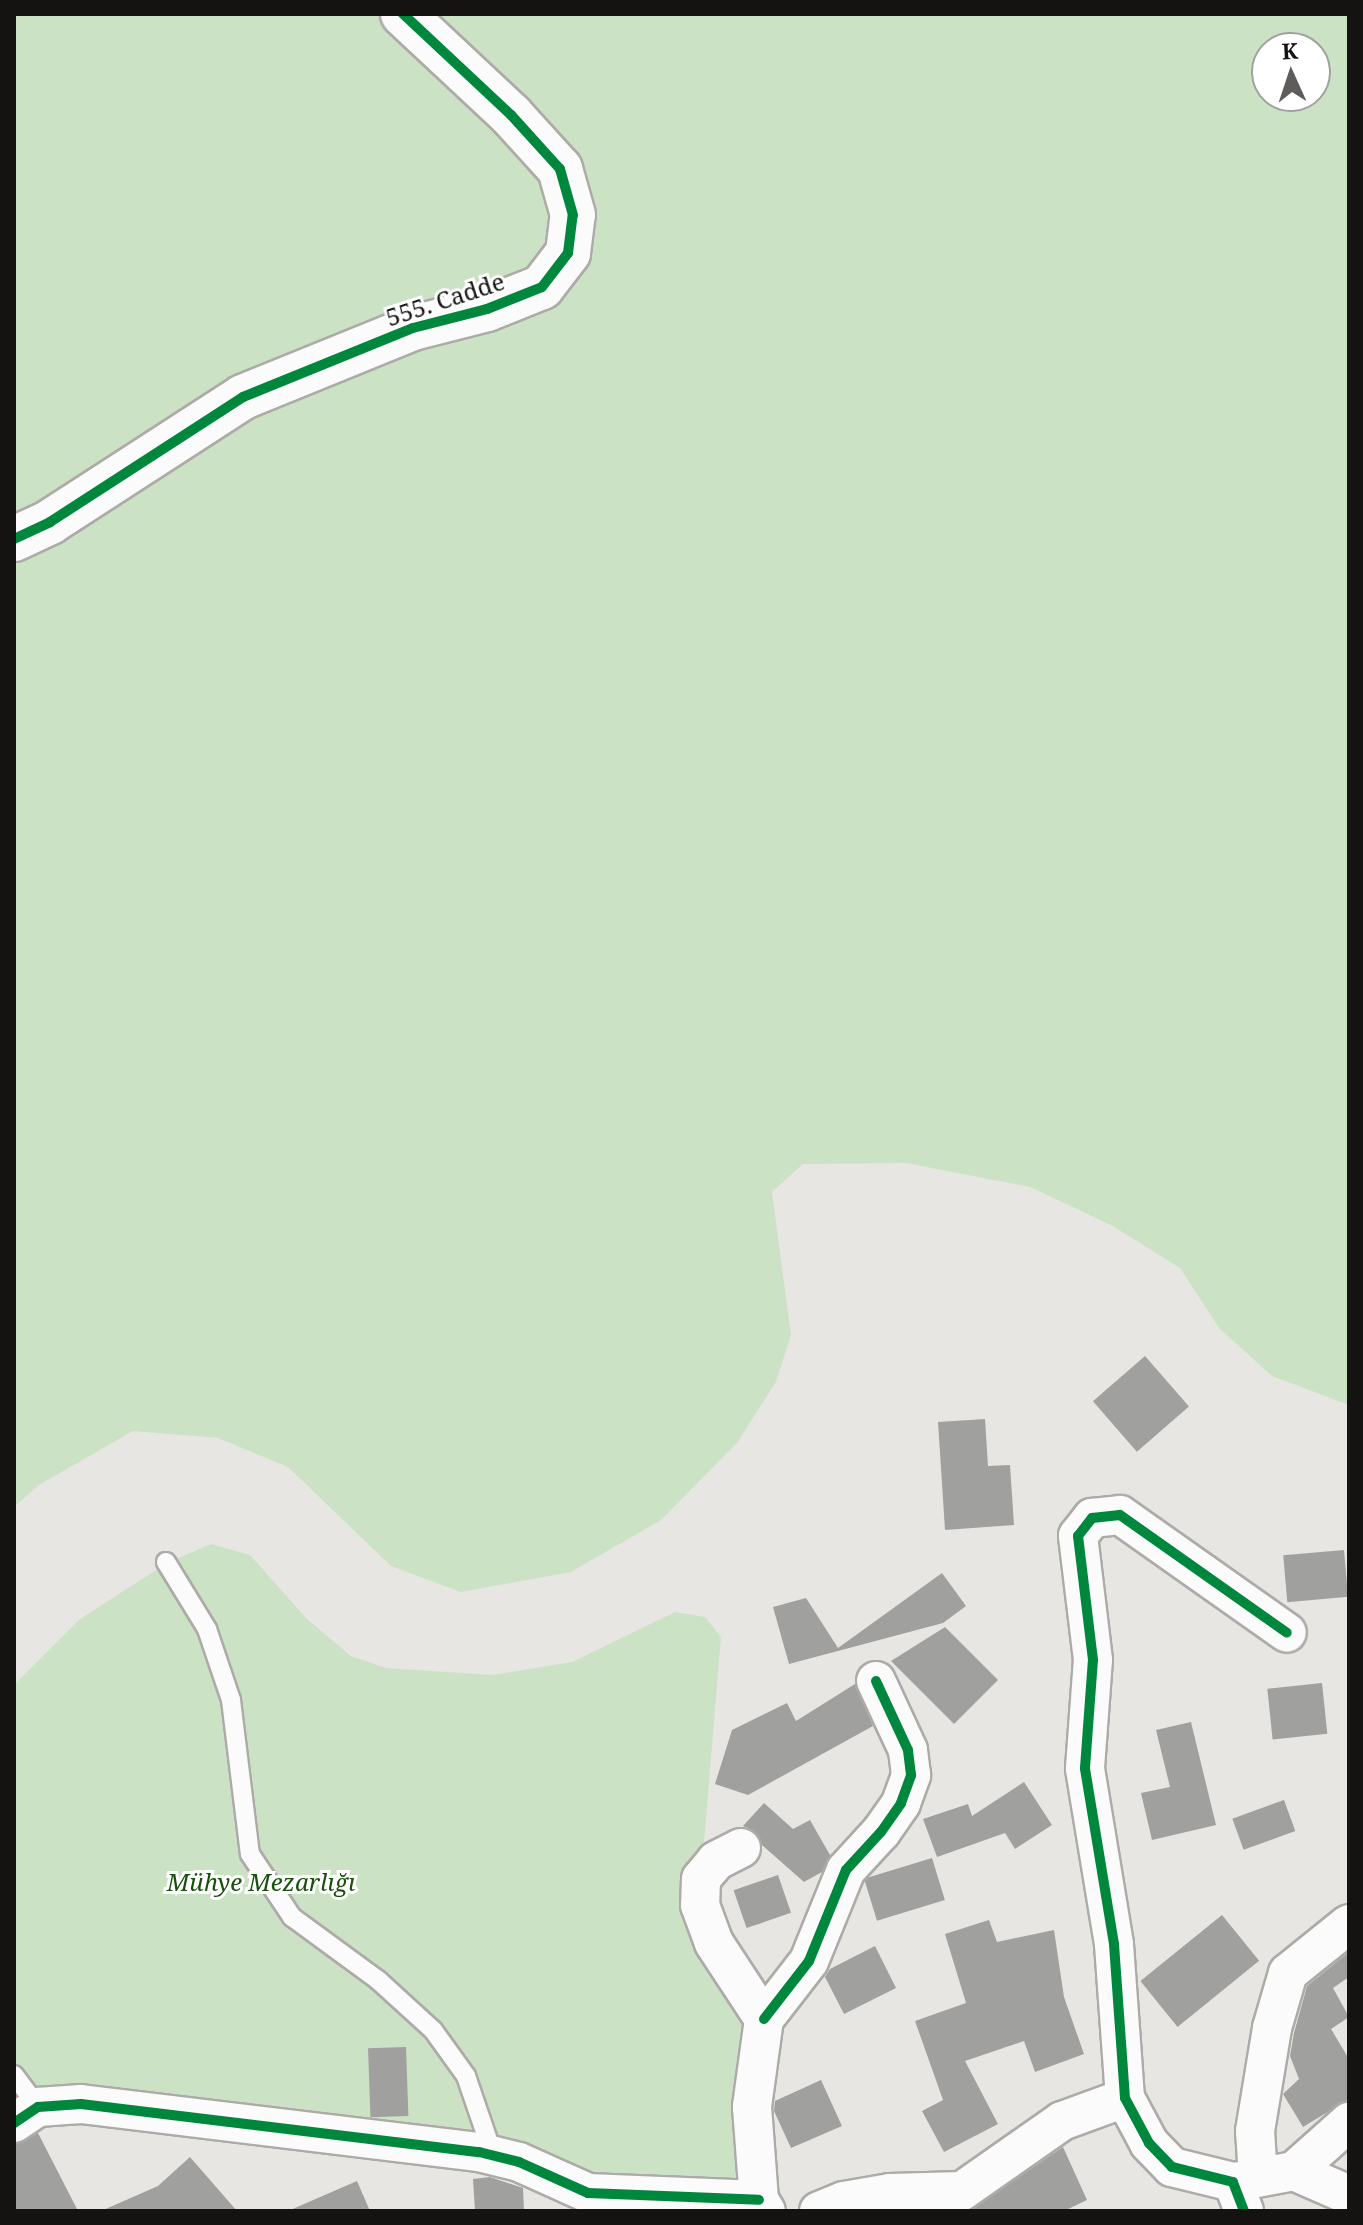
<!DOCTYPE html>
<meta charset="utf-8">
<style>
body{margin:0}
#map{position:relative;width:1363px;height:2225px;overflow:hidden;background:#e8e6e3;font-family:"Noto Serif",serif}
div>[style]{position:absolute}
.green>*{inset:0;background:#cbe3c4}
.building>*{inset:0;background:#a0a09f;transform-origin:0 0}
.roads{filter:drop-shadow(2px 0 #adaba8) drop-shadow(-2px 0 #adaba8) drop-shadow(0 2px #adaba8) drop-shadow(0 -2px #adaba8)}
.lane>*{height:18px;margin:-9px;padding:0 9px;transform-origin:9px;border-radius:9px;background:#fcfbfb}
.street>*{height:38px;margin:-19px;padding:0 19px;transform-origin:19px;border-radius:19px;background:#fcfbfb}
.secondary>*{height:44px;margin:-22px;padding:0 22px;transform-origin:22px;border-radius:22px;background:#fcfbfb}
.cycleway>*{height:10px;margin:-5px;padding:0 5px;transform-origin:5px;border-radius:5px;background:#00873e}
span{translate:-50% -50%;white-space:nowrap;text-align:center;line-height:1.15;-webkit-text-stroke:6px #fff;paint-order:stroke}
.street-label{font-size:24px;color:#151312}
.park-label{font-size:24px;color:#17510b;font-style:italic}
.frame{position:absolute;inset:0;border:16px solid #151312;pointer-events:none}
.north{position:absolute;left:1251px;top:32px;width:80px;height:80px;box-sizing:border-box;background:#fff;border:2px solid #a1a1a0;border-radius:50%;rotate:357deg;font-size:22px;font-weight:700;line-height:32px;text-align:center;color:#151312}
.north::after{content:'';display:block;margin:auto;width:28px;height:36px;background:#5f5d5b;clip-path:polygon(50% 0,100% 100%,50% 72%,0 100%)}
</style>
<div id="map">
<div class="green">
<div style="clip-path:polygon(evenodd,14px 14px,1349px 14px,1349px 1405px,1272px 1376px,1219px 1328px,1180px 1268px,1111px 1225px,1030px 1187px,906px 1163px,803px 1164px,772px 1192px,791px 1335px,776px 1382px,737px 1443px,661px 1520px,571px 1572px,461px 1592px,391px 1566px,288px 1467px,218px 1438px,133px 1431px,39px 1485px,14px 1507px,14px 14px,1267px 48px,1315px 48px,1315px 96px,1267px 96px,1267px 48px)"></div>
<div style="clip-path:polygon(211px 1544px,250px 1555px,307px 1619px,351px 1656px,386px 1668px,493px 1675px,572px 1662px,675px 1612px,705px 1617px,721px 1637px,701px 1879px,744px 1982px,759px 2200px,14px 2085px,15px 1684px,80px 1619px,167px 1563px)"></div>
</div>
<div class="building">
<div style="left:1145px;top:1356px;width:67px;height:69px;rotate:49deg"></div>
<div style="clip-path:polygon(985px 1419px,988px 1466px,1010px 1465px,1014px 1525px,945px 1530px,938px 1422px)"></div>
<div style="left:1344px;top:1550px;width:47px;height:61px;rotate:85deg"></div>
<div style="clip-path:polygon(942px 1573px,966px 1606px,943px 1623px,789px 1664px,773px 1607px,806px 1598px,838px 1648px)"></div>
<div style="clip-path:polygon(945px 1627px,998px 1680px,954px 1724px,891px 1661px)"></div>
<div style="left:1322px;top:1683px;width:51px;height:55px;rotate:84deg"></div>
<div style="clip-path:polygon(855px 1684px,873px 1726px,748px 1795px,715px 1784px,732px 1730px,787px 1703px,796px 1721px)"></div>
<div style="clip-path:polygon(1191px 1722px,1216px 1825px,1152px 1840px,1141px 1793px,1170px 1787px,1156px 1730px)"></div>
<div style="clip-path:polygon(1024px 1782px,1052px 1825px,1015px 1849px,1005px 1833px,937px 1857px,923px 1819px,968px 1804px,972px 1816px)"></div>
<div style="left:1284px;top:1800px;width:33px;height:55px;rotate:70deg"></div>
<div style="clip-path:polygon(764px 1803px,793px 1829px,810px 1820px,830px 1855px,822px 1872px,804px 1882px,762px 1845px,753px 1830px,743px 1826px)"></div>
<div style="left:932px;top:1858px;width:44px;height:71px;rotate:73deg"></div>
<div style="left:778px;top:1875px;width:40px;height:47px;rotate:71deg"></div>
<div style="left:1222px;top:1915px;width:59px;height:105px;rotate:51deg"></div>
<div style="clip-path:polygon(989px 1920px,997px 1942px,1054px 1930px,1064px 1997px,1084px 2054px,1035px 2072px,1024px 2041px,965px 2061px,998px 2124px,944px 2152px,922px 2111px,943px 2100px,915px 2021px,966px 2003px,945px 1934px)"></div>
<div style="clip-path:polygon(875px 1946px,896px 1988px,844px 2014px,825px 1977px,830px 1969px)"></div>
<div style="clip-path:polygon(1349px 1952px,1349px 1977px,1333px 1988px,1349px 2017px,1331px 2029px,1349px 2059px,1349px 2099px,1303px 2127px,1283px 2094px,1299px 2079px,1290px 2056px,1294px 2033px,1307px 1986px)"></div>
<div style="left:406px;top:2047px;width:69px;height:38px;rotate:88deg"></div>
<div style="clip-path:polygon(821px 2080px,842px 2126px,791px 2148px,774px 2111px,775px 2101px)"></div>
<div style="clip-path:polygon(38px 2133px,78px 2211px,14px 2211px,14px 2145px)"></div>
<div style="clip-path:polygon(1063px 2147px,1087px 2200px,1064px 2211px,969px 2211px)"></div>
<div style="clip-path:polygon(190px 2157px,237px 2211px,101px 2211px,158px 2186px)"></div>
<div style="clip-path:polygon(490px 2177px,523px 2188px,524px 2211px,475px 2211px,473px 2179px)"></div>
<div style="clip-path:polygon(357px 2181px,370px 2211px,288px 2211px)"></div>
</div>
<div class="roads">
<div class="lane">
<div style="left:166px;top:1562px;width:79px;rotate:58.5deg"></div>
<div style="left:207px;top:1629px;width:75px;rotate:71.3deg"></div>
<div style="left:231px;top:1700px;width:155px;rotate:83deg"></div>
<div style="left:250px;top:1854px;width:76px;rotate:56.3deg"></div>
<div style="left:292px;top:1917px;width:107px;rotate:36.2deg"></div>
<div style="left:378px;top:1980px;width:74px;rotate:42.3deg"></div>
<div style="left:433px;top:2030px;width:57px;rotate:54.3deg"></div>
<div style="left:466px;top:2076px;width:83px;rotate:71.1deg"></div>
<div style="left:14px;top:2075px;width:40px;rotate:53deg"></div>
</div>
<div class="street">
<div style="left:741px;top:1848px;width:28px;rotate:153deg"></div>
<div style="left:716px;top:1861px;width:23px;rotate:130deg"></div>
<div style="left:701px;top:1879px;width:26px;rotate:92deg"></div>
<div style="left:700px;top:1905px;width:40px;rotate:69.8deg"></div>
<div style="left:714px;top:1943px;width:91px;rotate:56.7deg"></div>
<div style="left:764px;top:2019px;width:89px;rotate:97.8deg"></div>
<div style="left:752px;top:2107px;width:93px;rotate:85.7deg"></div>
<div style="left:759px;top:2200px;width:13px;rotate:58deg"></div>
<div style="left:764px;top:2019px;width:73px;rotate:-52.2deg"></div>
<div style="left:809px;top:1961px;width:98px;rotate:-67.9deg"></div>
<div style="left:846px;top:1870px;width:52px;rotate:-47.4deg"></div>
<div style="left:881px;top:1832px;width:35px;rotate:-55deg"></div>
<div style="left:901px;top:1803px;width:30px;rotate:-70deg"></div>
<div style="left:911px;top:1775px;width:25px;rotate:-97deg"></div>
<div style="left:908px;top:1750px;width:76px;rotate:-114.9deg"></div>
<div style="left:14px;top:2123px;width:29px;rotate:-34deg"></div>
<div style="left:38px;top:2107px;width:43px;rotate:-4deg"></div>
<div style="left:81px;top:2104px;width:401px;rotate:6.9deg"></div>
<div style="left:479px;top:2152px;width:41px;rotate:14deg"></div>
<div style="left:519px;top:2162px;width:76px;rotate:24.2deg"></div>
<div style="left:588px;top:2193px;width:171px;rotate:2.3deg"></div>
<div style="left:1294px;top:2171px;width:60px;rotate:23.6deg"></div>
<div style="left:1258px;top:2177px;width:46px;rotate:-93.7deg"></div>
<div style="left:1255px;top:2131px;width:104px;rotate:-80.6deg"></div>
<div style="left:1272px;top:2028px;width:57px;rotate:-73.8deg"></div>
<div style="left:1288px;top:1973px;width:78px;rotate:-38.8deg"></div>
<div style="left:1235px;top:2182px;width:60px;rotate:-10.6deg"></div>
<div style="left:1294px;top:2171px;width:74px;rotate:-41.7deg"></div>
<div style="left:819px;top:2211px;width:27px;rotate:-22deg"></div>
<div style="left:844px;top:2201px;width:47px;rotate:-9.9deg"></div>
<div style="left:890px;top:2193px;width:72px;rotate:-1.6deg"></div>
<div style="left:962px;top:2191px;width:122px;rotate:-35deg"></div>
<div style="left:1062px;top:2121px;width:67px;rotate:-20.1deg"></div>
<div style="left:1244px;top:2211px;width:31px;rotate:-111deg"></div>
<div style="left:1233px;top:2182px;width:63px;rotate:-166.2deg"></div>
<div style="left:1172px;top:2167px;width:33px;rotate:-134deg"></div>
<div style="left:1149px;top:2143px;width:51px;rotate:-118.1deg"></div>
<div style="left:1125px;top:2098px;width:154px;rotate:-94.1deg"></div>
<div style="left:1114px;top:1944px;width:178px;rotate:-99.4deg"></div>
<div style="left:1085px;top:1768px;width:108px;rotate:-85.8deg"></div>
<div style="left:1093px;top:1660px;width:125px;rotate:-96.9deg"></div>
<div style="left:1078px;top:1536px;width:23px;rotate:-52deg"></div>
<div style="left:1092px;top:1518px;width:28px;rotate:-6deg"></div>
<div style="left:1120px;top:1515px;width:204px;rotate:35.2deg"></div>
</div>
<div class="secondary">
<div style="left:14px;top:539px;width:40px;rotate:-25deg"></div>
<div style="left:50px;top:522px;width:230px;rotate:-32.9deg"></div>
<div style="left:243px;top:397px;width:183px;rotate:-22.1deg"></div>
<div style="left:413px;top:328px;width:76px;rotate:-14.4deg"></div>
<div style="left:487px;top:309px;width:59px;rotate:-21.8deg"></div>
<div style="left:542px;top:287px;width:43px;rotate:-52.6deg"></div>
<div style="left:568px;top:253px;width:38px;rotate:-83deg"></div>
<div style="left:573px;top:215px;width:48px;rotate:-105.8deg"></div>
<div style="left:560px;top:169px;width:73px;rotate:-132.2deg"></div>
<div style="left:511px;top:115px;width:148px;rotate:-136.9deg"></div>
</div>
</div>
<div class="cycleway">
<div style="left:14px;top:539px;width:40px;rotate:-25deg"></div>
<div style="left:50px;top:522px;width:230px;rotate:-32.9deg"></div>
<div style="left:243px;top:397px;width:183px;rotate:-22.1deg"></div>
<div style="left:413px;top:328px;width:76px;rotate:-14.4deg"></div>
<div style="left:487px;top:309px;width:59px;rotate:-21.8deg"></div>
<div style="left:542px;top:287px;width:43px;rotate:-52.6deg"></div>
<div style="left:568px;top:253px;width:38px;rotate:-83deg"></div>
<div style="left:573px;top:215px;width:48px;rotate:-105.8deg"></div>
<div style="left:560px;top:169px;width:73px;rotate:-132.2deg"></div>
<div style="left:511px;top:115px;width:148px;rotate:-136.9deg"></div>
<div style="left:764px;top:2019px;width:73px;rotate:-52.2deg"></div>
<div style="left:809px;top:1961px;width:98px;rotate:-67.9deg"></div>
<div style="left:846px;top:1870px;width:52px;rotate:-47.4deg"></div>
<div style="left:881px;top:1832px;width:35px;rotate:-55deg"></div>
<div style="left:901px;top:1803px;width:30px;rotate:-70deg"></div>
<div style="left:911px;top:1775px;width:25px;rotate:-97deg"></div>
<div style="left:908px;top:1750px;width:76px;rotate:-114.9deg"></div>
<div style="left:14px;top:2123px;width:29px;rotate:-34deg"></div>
<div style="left:38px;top:2107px;width:43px;rotate:-4deg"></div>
<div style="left:81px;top:2104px;width:401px;rotate:6.9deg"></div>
<div style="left:479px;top:2152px;width:41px;rotate:14deg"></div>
<div style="left:519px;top:2162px;width:76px;rotate:24.2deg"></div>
<div style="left:588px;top:2193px;width:171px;rotate:2.3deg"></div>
<div style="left:1244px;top:2211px;width:31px;rotate:-111deg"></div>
<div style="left:1233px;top:2182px;width:63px;rotate:-166.2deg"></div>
<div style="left:1172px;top:2167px;width:33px;rotate:-134deg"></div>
<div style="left:1149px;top:2143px;width:51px;rotate:-118.1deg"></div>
<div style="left:1125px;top:2098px;width:154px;rotate:-94.1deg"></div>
<div style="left:1114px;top:1944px;width:178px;rotate:-99.4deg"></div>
<div style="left:1085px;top:1768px;width:108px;rotate:-85.8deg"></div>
<div style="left:1093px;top:1660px;width:125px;rotate:-96.9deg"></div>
<div style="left:1078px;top:1536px;width:23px;rotate:-52deg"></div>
<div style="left:1092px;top:1518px;width:28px;rotate:-6deg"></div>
<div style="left:1120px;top:1515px;width:204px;rotate:35.2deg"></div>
</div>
<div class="street-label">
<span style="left:445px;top:299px;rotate:-18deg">555. Cadde</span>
</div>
<div class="park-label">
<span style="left:261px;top:1882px">Mühye Mezarlığı</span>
</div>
<div class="frame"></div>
<div class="north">K</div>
</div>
